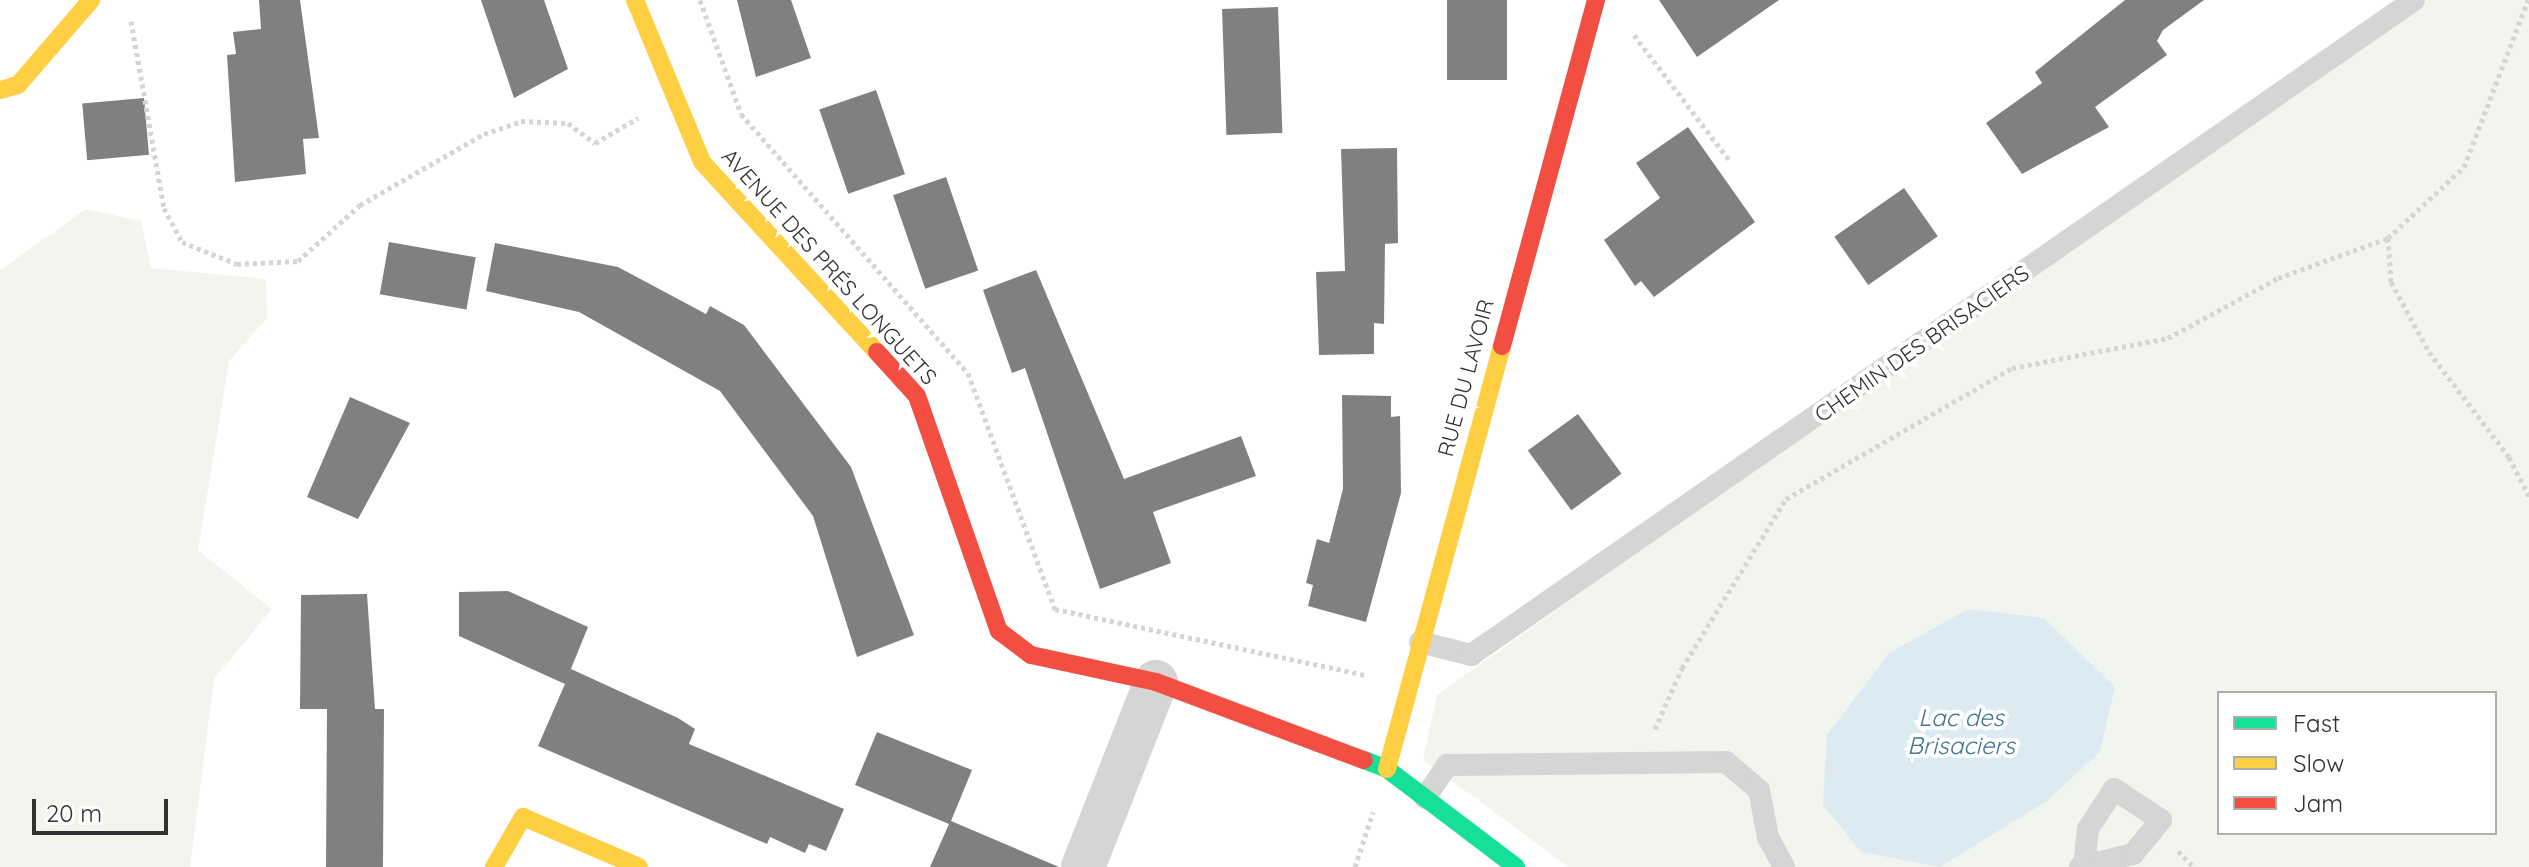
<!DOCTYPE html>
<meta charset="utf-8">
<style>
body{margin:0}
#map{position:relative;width:2529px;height:867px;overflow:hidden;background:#fff;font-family:Quicksand,sans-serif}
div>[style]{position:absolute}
.green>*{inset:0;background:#f2f5ed}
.water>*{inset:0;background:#dceaf1}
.building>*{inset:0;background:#808080;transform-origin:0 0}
.path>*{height:5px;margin-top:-2.5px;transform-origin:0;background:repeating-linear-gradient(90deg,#d5d5d5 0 4px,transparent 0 8px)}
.lane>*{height:22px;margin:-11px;padding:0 11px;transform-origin:11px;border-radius:11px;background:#d5d5d5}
.street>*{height:44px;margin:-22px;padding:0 22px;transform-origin:22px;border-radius:22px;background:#d5d5d5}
.fast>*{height:18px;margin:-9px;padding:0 9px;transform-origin:9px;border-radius:9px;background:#16e098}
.slow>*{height:18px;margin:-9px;padding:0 9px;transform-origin:9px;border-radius:9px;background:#ffcf43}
.jam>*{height:18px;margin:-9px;padding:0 9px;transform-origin:9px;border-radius:9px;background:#f24e42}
span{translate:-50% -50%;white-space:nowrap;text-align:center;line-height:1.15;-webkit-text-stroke:8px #fff;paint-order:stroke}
.street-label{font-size:22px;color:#313131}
.water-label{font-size:24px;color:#427590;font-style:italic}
.legend{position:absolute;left:2217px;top:691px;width:280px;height:144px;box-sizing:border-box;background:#fff;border:2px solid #adadad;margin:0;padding:10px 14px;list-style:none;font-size:24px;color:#313131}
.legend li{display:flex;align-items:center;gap:16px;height:40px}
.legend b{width:40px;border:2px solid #adadad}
.scale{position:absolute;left:32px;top:799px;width:136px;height:36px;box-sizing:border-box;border:4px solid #313131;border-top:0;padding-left:10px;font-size:24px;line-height:28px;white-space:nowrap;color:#313131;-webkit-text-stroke:6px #fff;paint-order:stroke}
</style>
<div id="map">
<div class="green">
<div style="clip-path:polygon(evenodd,2414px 0,2529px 0,2529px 867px,1569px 867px,1423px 760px,1437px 695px,2414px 0,2219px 693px,2495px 693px,2495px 833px,2219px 833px,2219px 693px)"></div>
<div style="clip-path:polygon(86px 209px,141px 221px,151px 268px,266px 279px,267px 318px,229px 361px,198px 550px,272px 609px,214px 679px,190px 867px,0 867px,0 270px)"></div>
</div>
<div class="water">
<div style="clip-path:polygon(1968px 609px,2044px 618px,2115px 687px,2100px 752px,2047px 801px,1940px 867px,1861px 852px,1823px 805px,1827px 735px,1889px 653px)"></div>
</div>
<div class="building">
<div style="clip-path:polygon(259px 0,300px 0,319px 138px,303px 139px,306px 174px,235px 182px,227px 55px,236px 54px,233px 32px,261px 29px)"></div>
<div style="clip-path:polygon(481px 0,544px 0,568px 69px,514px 98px)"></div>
<div style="clip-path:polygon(737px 0,791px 0,811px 58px,756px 77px)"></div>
<div style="left:1447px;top:0;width:60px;height:80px"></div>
<div style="clip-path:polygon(1659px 0,1779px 0,1697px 57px)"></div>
<div style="clip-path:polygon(2125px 0,2204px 0,2163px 30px,2157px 41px,2167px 55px,2095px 107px,2109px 127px,2022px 174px,1986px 123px,2042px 83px,2035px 72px)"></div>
<div style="left:1278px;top:7px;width:126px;height:56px;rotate:88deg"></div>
<div style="left:876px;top:90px;width:89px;height:60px;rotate:71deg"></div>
<div style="left:144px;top:98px;width:57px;height:62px;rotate:85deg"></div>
<div style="clip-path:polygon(1688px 127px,1755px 222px,1654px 297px,1641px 281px,1635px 286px,1604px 240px,1660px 198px,1636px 163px)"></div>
<div style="clip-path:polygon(1397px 148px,1398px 243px,1385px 244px,1384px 324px,1374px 323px,1374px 354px,1319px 355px,1316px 272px,1345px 271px,1341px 149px)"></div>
<div style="left:946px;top:177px;width:99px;height:56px;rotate:71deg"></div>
<div style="left:1904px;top:188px;width:59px;height:85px;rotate:55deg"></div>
<div style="left:389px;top:242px;width:88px;height:53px;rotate:10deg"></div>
<div style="clip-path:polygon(495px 243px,618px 267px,706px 314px,710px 306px,744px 325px,851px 467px,914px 635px,857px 657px,813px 516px,720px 391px,579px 312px,486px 291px)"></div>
<div style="clip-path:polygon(1036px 270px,1124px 479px,1241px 436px,1256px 476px,1153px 512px,1171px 563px,1100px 589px,1025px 368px,1012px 373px,983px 290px)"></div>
<div style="clip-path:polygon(1342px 395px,1391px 396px,1391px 417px,1400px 416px,1401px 493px,1366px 622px,1308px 606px,1313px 585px,1306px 583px,1317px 539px,1329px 543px,1343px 489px)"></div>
<div style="clip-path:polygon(350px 397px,410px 423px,358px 519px,307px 497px)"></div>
<div style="left:1578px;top:414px;width:74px;height:62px;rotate:54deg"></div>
<div style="clip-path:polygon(508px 591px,588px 627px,566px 681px,571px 669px,678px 718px,695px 729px,689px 744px,844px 809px,826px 851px,809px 844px,805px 853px,770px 837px,767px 844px,538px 746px,565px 684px,459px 636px,459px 592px)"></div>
<div style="clip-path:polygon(367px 594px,375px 709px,384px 709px,383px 867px,326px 867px,327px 709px,300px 709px,301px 595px)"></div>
<div style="clip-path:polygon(877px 732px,972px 770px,951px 821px,1059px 867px,930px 867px,949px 824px,855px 785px)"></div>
</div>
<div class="path">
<div style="left:700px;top:0;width:121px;rotate:70.2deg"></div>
<div style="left:741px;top:114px;width:344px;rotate:48.8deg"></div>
<div style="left:968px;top:373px;width:252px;rotate:69.8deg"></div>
<div style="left:1055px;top:609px;width:318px;rotate:12deg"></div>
<div style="left:131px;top:21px;width:190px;rotate:80deg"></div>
<div style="left:164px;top:208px;width:38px;rotate:62deg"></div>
<div style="left:182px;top:242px;width:59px;rotate:21.8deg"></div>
<div style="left:237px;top:264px;width:61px;rotate:-2.8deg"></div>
<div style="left:298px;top:261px;width:84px;rotate:-42.1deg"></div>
<div style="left:360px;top:205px;width:143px;rotate:-29.8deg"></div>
<div style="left:484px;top:134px;width:39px;rotate:-19deg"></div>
<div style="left:521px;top:121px;width:47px;rotate:2.4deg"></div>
<div style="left:568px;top:123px;width:34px;rotate:37deg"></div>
<div style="left:595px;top:143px;width:50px;rotate:-30.2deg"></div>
<div style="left:1634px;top:35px;width:158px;rotate:52.7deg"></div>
<div style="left:2388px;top:238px;width:44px;rotate:86.1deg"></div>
<div style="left:2391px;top:282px;width:80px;rotate:61.5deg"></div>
<div style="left:2429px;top:352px;width:132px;rotate:52.7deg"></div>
<div style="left:2509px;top:457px;width:44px;rotate:62.9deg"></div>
<div style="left:1655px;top:729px;width:67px;rotate:-66.1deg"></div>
<div style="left:1682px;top:668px;width:198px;rotate:-58.4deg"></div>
<div style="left:1786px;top:499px;width:261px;rotate:-30.1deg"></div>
<div style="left:2012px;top:368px;width:159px;rotate:-10.9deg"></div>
<div style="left:2168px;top:338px;width:125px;rotate:-28.6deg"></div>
<div style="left:2278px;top:278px;width:117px;rotate:-20deg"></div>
<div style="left:2388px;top:238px;width:104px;rotate:-43.1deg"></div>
<div style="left:2464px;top:167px;width:179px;rotate:-69deg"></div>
<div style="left:2178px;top:851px;width:23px;rotate:45deg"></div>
<div style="left:1355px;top:867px;width:58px;rotate:-71.9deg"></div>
</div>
<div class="lane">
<div style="left:1420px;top:642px;width:53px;rotate:14.3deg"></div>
<div style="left:1471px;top:655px;width:1148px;rotate:-34.78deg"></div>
<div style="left:1425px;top:798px;width:40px;rotate:-56deg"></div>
<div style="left:1447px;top:765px;width:279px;rotate:-0.6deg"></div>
<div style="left:1726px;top:762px;width:43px;rotate:40.3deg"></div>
<div style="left:1759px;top:790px;width:48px;rotate:79.2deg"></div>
<div style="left:1768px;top:837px;width:34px;rotate:62deg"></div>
<div style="left:2080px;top:867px;width:55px;rotate:-13.8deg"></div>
<div style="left:2133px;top:854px;width:44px;rotate:-50.5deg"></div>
<div style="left:2161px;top:820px;width:56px;rotate:-146.6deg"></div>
<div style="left:2114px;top:789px;width:48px;rotate:123deg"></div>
<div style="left:2088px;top:829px;width:36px;rotate:96deg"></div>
</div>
<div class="street">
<div style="left:1083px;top:867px;width:199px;rotate:-68.5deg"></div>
</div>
<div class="fast">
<div style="left:1364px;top:760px;width:25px;rotate:21deg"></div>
<div style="left:1387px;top:769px;width:162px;rotate:37.2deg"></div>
</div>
<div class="slow">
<div style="left:635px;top:0;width:175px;rotate:67.5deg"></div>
<div style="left:702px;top:162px;width:258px;rotate:47.4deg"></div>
<div style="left:0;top:90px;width:19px;rotate:-16deg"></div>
<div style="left:18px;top:85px;width:112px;rotate:-49.3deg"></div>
<div style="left:1387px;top:769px;width:438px;rotate:-74.8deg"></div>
<div style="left:494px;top:867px;width:58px;rotate:-59.9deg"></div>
<div style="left:523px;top:817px;width:126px;rotate:23.3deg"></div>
</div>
<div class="jam">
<div style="left:1502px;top:346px;width:359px;rotate:-74.8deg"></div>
<div style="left:877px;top:352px;width:59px;rotate:47.7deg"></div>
<div style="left:917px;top:396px;width:249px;rotate:70.8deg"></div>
<div style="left:999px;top:631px;width:40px;rotate:37deg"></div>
<div style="left:1031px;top:655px;width:128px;rotate:12.2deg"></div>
<div style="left:1156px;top:682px;width:222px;rotate:20.6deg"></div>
</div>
<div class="street-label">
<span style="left:829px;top:267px;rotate:48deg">AVENUE DES PRÉS LONGUETS</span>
<span style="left:1922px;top:344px;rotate:-35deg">CHEMIN DES BRISACIERS</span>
<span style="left:1466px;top:378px;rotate:-75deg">RUE DU LAVOIR</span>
</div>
<div class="water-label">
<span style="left:1961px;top:732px">Lac des<br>Brisaciers</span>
</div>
<ul class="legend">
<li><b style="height:10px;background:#16e098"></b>Fast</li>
<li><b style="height:10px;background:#ffcf43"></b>Slow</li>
<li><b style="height:10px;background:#f24e42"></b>Jam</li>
</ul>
<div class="scale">20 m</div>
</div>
